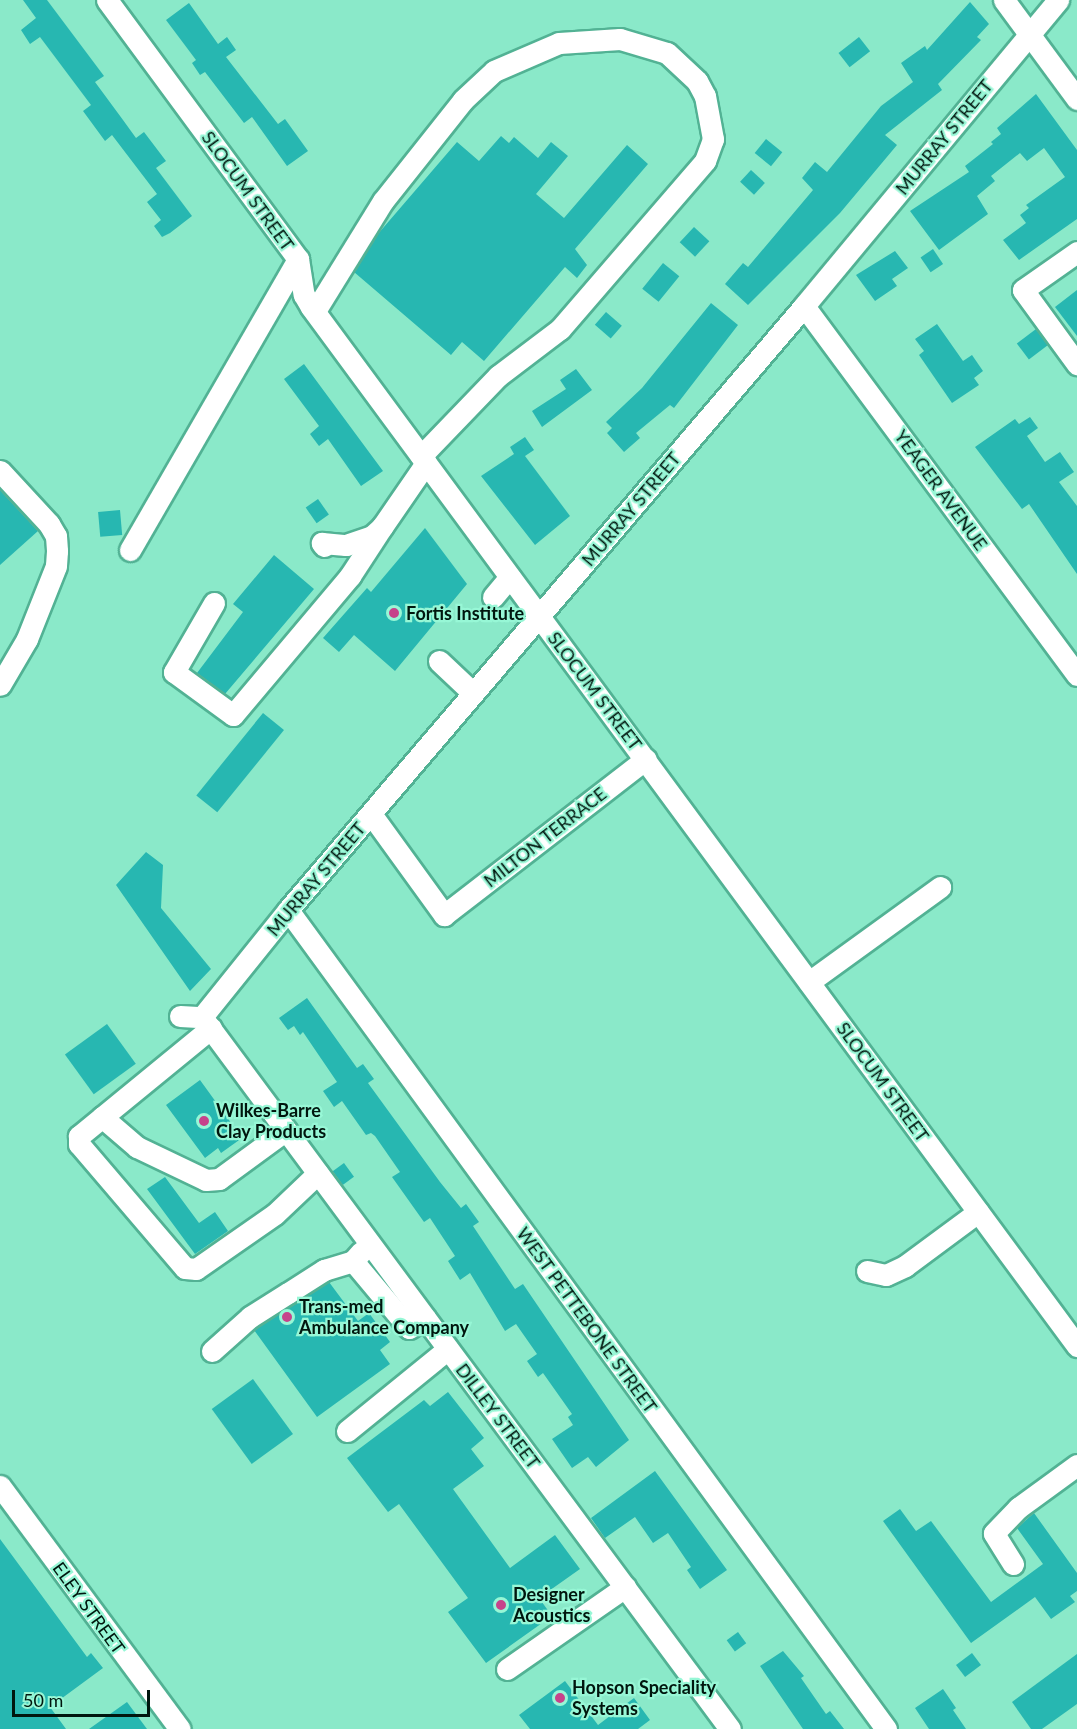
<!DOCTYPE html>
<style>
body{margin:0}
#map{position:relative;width:1077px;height:1729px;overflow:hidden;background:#8ae9c9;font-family:Lato,sans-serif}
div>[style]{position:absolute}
.building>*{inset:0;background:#27b7b1;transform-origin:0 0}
.roads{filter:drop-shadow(2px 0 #52b294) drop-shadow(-2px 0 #52b294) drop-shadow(0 2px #52b294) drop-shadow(0 -2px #52b294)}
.minor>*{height:21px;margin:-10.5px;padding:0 10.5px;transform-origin:10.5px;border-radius:10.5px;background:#fff}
.dots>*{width:16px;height:16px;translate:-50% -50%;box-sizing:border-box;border:3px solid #97f7d6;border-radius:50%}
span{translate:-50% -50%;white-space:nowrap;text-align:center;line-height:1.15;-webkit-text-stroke:4.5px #97f7d6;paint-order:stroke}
.street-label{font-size:18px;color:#00160e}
.poi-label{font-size:18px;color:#00160e;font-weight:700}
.left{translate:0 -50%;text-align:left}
.scale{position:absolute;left:12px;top:1690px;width:138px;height:27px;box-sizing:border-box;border:3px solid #00160e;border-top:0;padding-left:8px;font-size:18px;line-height:21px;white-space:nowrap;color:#00160e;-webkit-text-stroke:4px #97f7d6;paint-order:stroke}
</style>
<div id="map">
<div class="building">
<div style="clip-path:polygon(23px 0,47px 0,104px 76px,95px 82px,123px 120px,136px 138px,144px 132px,166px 161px,156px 168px,192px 216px,170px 233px,162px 237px,154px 226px,161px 220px,147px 202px,157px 194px,112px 135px,105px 141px,83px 111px,91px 105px,40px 37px,30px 44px,21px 30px,36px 18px)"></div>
<div style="clip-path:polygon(970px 2px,989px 24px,977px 37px,981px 40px,938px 84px,942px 90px,885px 135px,897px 145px,840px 213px,748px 305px,725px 284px,743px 263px,748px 267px,813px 190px,802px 178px,815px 162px,827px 172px,881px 106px,913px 82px,901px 63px,925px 46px,927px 50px)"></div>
<div style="clip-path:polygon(189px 3px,218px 44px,227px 37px,236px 50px,226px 57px,278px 124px,285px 119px,308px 151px,287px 166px,252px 117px,244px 123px,205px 72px,200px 75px,192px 63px,196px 60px,166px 20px)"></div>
<div style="left:859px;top:37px;width:18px;height:26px;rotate:52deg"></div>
<div style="clip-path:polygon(1036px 94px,1077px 150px,1077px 219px,1019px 260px,1003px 240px,1026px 223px,1020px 215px,1029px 208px,1026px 205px,1065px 177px,1044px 148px,1027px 161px,1020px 153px,991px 176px,995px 181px,977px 196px,988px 214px,939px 250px,910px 211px,969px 172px,965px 166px,993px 144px,991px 142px,1001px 134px,997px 128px)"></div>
<div style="clip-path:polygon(501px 136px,509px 143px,514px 137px,538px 158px,551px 142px,568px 156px,536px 194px,564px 218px,627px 145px,648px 164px,575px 249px,587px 265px,577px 278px,565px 267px,484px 361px,462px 342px,451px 355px,354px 272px,377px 235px,457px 142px,479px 161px)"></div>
<div style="left:766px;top:139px;width:21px;height:18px;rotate:39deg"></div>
<div style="left:751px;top:170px;width:19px;height:16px;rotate:43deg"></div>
<div style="left:694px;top:227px;width:21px;height:21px;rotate:43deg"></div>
<div style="left:933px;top:249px;width:18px;height:15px;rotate:56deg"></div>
<div style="clip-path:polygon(895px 251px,908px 268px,892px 279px,897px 286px,875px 301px,856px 275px)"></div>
<div style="left:663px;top:263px;width:21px;height:33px;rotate:39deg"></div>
<div style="clip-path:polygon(1077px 290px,1077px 336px,1055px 307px)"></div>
<div style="clip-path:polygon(711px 303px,738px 325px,674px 408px,670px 405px,636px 433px,640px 438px,624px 452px,607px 433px,612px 428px,606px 422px,642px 388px)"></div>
<div style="left:606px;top:312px;width:21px;height:17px;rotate:41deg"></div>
<div style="clip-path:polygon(937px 324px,963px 361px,972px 355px,983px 371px,974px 378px,979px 385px,952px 403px,919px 355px,924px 351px,915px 339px)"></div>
<div style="left:1036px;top:329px;width:20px;height:24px;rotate:53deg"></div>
<div style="clip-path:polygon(304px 364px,383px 471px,361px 486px,328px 439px,319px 446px,310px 434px,319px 426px,284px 379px)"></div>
<div style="clip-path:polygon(576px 369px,592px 390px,542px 427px,532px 411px,566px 389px,560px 380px)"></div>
<div style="clip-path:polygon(1030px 417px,1038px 428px,1027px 436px,1045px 462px,1060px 452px,1074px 472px,1059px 482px,1077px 506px,1077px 574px,1029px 504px,1022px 509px,975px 447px,1015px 419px,1019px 424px)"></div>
<div style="clip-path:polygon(525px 437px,534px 450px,525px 456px,570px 516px,535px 545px,481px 476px,514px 454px,510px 447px)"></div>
<div style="clip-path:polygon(0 490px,38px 531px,0 565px)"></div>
<div style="left:318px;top:499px;width:19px;height:15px;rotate:55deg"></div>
<div style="left:120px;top:510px;width:25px;height:22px;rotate:85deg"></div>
<div style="clip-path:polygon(425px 528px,467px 584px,395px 671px,354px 635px,339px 652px,323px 638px,367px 588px,371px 592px)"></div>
<div style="clip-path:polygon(274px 555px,314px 589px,225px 694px,197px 673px,243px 612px,233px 604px)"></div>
<div style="left:263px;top:713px;width:27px;height:106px;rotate:39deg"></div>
<div style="clip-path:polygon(146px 852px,163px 865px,161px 908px,211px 969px,190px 991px,116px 885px)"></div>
<div style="clip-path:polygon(307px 998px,357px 1068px,363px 1064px,374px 1079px,368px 1083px,440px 1182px,461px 1208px,466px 1204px,479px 1222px,473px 1226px,515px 1289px,523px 1284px,629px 1440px,596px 1467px,588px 1457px,572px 1468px,552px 1439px,573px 1425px,568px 1417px,572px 1414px,543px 1373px,538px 1377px,527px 1361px,537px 1354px,516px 1324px,505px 1331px,470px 1273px,460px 1280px,448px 1261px,455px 1256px,430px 1218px,424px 1222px,392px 1177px,400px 1172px,375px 1136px,371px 1133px,366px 1135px,342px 1101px,334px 1107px,323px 1091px,337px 1082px,303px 1032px,300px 1035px,294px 1026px,288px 1030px,279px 1018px)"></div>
<div style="left:107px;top:1024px;width:49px;height:52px;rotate:54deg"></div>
<div style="clip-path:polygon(200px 1080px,242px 1138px,221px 1153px,218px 1148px,205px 1158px,166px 1105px)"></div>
<div style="left:344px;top:1163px;width:17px;height:14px;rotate:54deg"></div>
<div style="clip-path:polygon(165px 1177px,199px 1223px,215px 1212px,228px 1231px,195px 1254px,147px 1189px)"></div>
<div style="clip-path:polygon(329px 1282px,358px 1321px,369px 1313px,390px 1342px,380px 1350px,390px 1364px,317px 1417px,254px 1330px)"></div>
<div style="left:253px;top:1379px;width:68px;height:51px;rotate:54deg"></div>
<div style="clip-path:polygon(448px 1392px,484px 1438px,471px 1449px,484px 1466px,453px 1489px,510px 1568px,555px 1535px,580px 1569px,539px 1598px,552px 1616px,486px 1663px,448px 1612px,468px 1598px,399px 1504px,388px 1512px,347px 1458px,424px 1400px,430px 1406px)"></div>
<div style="clip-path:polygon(655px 1471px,727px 1570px,700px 1589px,687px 1570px,691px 1567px,668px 1533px,653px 1543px,635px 1517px,605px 1538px,591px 1518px)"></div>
<div style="clip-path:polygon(900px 1509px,916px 1531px,931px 1521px,991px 1602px,1043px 1564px,1017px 1528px,1034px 1513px,1077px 1573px,1077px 1591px,1070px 1596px,1075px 1602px,1051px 1619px,1035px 1597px,971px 1643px,883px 1521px)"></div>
<div style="clip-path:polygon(0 1539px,87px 1657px,91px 1653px,103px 1668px,50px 1707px,66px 1729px,0 1729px)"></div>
<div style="left:738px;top:1632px;width:14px;height:14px;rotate:54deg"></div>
<div style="clip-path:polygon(783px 1651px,804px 1676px,801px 1678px,826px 1714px,830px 1711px,844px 1729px,803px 1729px,760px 1666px)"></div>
<div style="left:972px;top:1653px;width:15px;height:20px;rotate:53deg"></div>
<div style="clip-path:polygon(1077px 1654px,1077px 1704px,1042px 1729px,1031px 1729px,1012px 1702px)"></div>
<div style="clip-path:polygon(565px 1681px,598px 1725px,634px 1698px,650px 1720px,638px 1729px,530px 1729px,519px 1715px)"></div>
<div style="clip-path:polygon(943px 1689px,956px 1708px,953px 1710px,966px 1729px,929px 1729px,915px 1708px)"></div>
<div style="clip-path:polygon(127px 1702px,147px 1729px,89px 1729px)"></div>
</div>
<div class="roads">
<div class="minor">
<div style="left:107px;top:0;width:322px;rotate:53.6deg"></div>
<div style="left:298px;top:259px;width:36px;rotate:81deg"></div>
<div style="left:304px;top:295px;width:14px;rotate:60deg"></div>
<div style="left:311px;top:307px;width:1291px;rotate:53.6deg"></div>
<div style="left:1004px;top:0;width:123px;rotate:53.6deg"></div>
<div style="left:1077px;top:252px;width:66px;rotate:144.9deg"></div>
<div style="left:1023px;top:290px;width:92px;rotate:53.9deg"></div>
<div style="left:804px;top:306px;width:459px;rotate:53.5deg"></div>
<div style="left:315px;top:311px;width:129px;rotate:-58.3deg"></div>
<div style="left:383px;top:201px;width:129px;rotate:-51.6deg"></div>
<div style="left:463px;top:100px;width:42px;rotate:-43.1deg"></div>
<div style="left:494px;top:71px;width:71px;rotate:-23.3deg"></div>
<div style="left:559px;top:43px;width:61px;rotate:-3.8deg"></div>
<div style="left:620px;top:39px;width:49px;rotate:16.6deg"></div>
<div style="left:667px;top:53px;width:41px;rotate:43deg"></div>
<div style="left:697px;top:81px;width:17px;rotate:62deg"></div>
<div style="left:705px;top:96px;width:44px;rotate:79.5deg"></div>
<div style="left:713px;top:139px;width:23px;rotate:110deg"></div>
<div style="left:705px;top:161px;width:222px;rotate:130.8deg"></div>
<div style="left:560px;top:329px;width:78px;rotate:142.8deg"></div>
<div style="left:498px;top:376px;width:111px;rotate:133.9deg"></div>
<div style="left:0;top:471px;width:72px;rotate:47.2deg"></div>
<div style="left:49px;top:524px;width:14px;rotate:60deg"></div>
<div style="left:56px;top:536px;width:15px;rotate:86deg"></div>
<div style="left:57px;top:551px;width:15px;rotate:94deg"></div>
<div style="left:56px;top:566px;width:79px;rotate:111.7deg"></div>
<div style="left:27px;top:639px;width:53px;rotate:120.4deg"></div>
<div style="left:324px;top:546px;width:4px;rotate:-124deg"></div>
<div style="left:322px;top:543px;width:24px;rotate:5deg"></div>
<div style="left:346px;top:545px;width:28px;rotate:-19deg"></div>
<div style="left:372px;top:536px;width:13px;rotate:-42deg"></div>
<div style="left:382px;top:527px;width:78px;rotate:-55.5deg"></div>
<div style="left:130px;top:550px;width:336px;rotate:-60deg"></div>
<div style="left:493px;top:597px;width:26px;rotate:-50deg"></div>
<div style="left:214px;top:603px;width:80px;rotate:120.1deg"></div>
<div style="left:174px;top:672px;width:73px;rotate:36.1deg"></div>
<div style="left:233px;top:715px;width:182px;rotate:-49.9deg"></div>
<div style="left:350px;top:576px;width:59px;rotate:-56.9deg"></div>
<div style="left:439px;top:661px;width:47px;rotate:43.3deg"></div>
<div style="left:371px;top:814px;width:125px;rotate:54.1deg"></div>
<div style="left:444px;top:915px;width:255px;rotate:-37.7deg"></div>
<div style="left:288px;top:910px;width:1014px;rotate:53.86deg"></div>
<div style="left:809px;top:982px;width:162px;rotate:-35.9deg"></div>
<div style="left:180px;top:1016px;width:22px;rotate:3deg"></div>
<div style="left:202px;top:1017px;width:137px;rotate:-51.2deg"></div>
<div style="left:288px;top:910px;width:794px;rotate:-49.49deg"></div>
<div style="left:804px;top:306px;width:398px;rotate:-50.3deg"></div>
<div style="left:202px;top:1017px;width:886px;rotate:53.44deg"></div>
<div style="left:211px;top:1028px;width:171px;rotate:140.7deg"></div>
<div style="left:79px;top:1136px;width:8px;rotate:90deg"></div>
<div style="left:79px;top:1144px;width:163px;rotate:49.5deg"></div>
<div style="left:185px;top:1268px;width:11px;rotate:5deg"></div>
<div style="left:196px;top:1269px;width:96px;rotate:-34.8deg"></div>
<div style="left:275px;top:1214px;width:59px;rotate:-43.6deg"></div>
<div style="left:102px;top:1117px;width:46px;rotate:40.6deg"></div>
<div style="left:137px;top:1147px;width:76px;rotate:25.6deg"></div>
<div style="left:206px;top:1180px;width:13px;rotate:-4deg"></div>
<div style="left:219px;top:1179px;width:83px;rotate:-36.2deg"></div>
<div style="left:361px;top:1252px;width:12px;rotate:132deg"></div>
<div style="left:353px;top:1261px;width:87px;rotate:50.1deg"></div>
<div style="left:409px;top:1328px;width:19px;rotate:-32deg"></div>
<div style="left:867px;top:1271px;width:19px;rotate:12deg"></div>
<div style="left:886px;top:1275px;width:21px;rotate:-25deg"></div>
<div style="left:905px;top:1266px;width:91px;rotate:-36.5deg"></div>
<div style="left:212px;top:1351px;width:51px;rotate:-41.8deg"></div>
<div style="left:250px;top:1317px;width:45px;rotate:-32.3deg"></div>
<div style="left:288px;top:1293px;width:43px;rotate:-32.6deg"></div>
<div style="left:324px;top:1270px;width:30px;rotate:-17deg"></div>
<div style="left:347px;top:1431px;width:130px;rotate:-39.1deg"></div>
<div style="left:0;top:1486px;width:302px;rotate:53.5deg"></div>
<div style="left:1013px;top:1564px;width:36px;rotate:-122deg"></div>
<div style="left:994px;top:1533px;width:35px;rotate:-46deg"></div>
<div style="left:1018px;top:1508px;width:73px;rotate:-36.1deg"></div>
<div style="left:507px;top:1669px;width:144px;rotate:-34.8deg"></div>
</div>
</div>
<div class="dots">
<div style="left:394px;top:613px;background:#c6438b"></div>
<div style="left:204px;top:1121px;background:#c6438b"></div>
<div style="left:287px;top:1317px;background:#c6438b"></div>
<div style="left:501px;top:1605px;background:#c6438b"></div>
<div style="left:560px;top:1698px;background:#c6438b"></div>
</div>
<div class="street-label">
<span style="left:944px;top:137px;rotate:-51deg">MURRAY STREET</span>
<span style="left:248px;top:191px;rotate:54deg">SLOCUM STREET</span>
<span style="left:941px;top:490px;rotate:54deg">YEAGER AVENUE</span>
<span style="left:631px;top:509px;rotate:-50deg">MURRAY STREET</span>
<span style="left:595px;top:691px;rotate:53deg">SLOCUM STREET</span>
<span style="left:545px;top:837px;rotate:-38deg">MILTON TERRACE</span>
<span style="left:316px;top:879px;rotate:-50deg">MURRAY STREET</span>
<span style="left:883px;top:1082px;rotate:54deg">SLOCUM STREET</span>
<span style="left:587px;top:1320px;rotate:54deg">WEST PETTEBONE STREET</span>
<span style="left:498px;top:1416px;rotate:53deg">DILLEY STREET</span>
<span style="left:89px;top:1608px;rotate:54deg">ELEY STREET</span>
</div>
<div class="poi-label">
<span class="left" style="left:406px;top:613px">Fortis Institute</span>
<span class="left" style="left:216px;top:1121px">Wilkes-Barre<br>Clay Products</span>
<span class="left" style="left:299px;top:1317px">Trans-med<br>Ambulance Company</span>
<span class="left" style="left:513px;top:1605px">Designer<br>Acoustics</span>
<span class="left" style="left:572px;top:1698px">Hopson Speciality<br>Systems</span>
</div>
<div class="scale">50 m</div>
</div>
